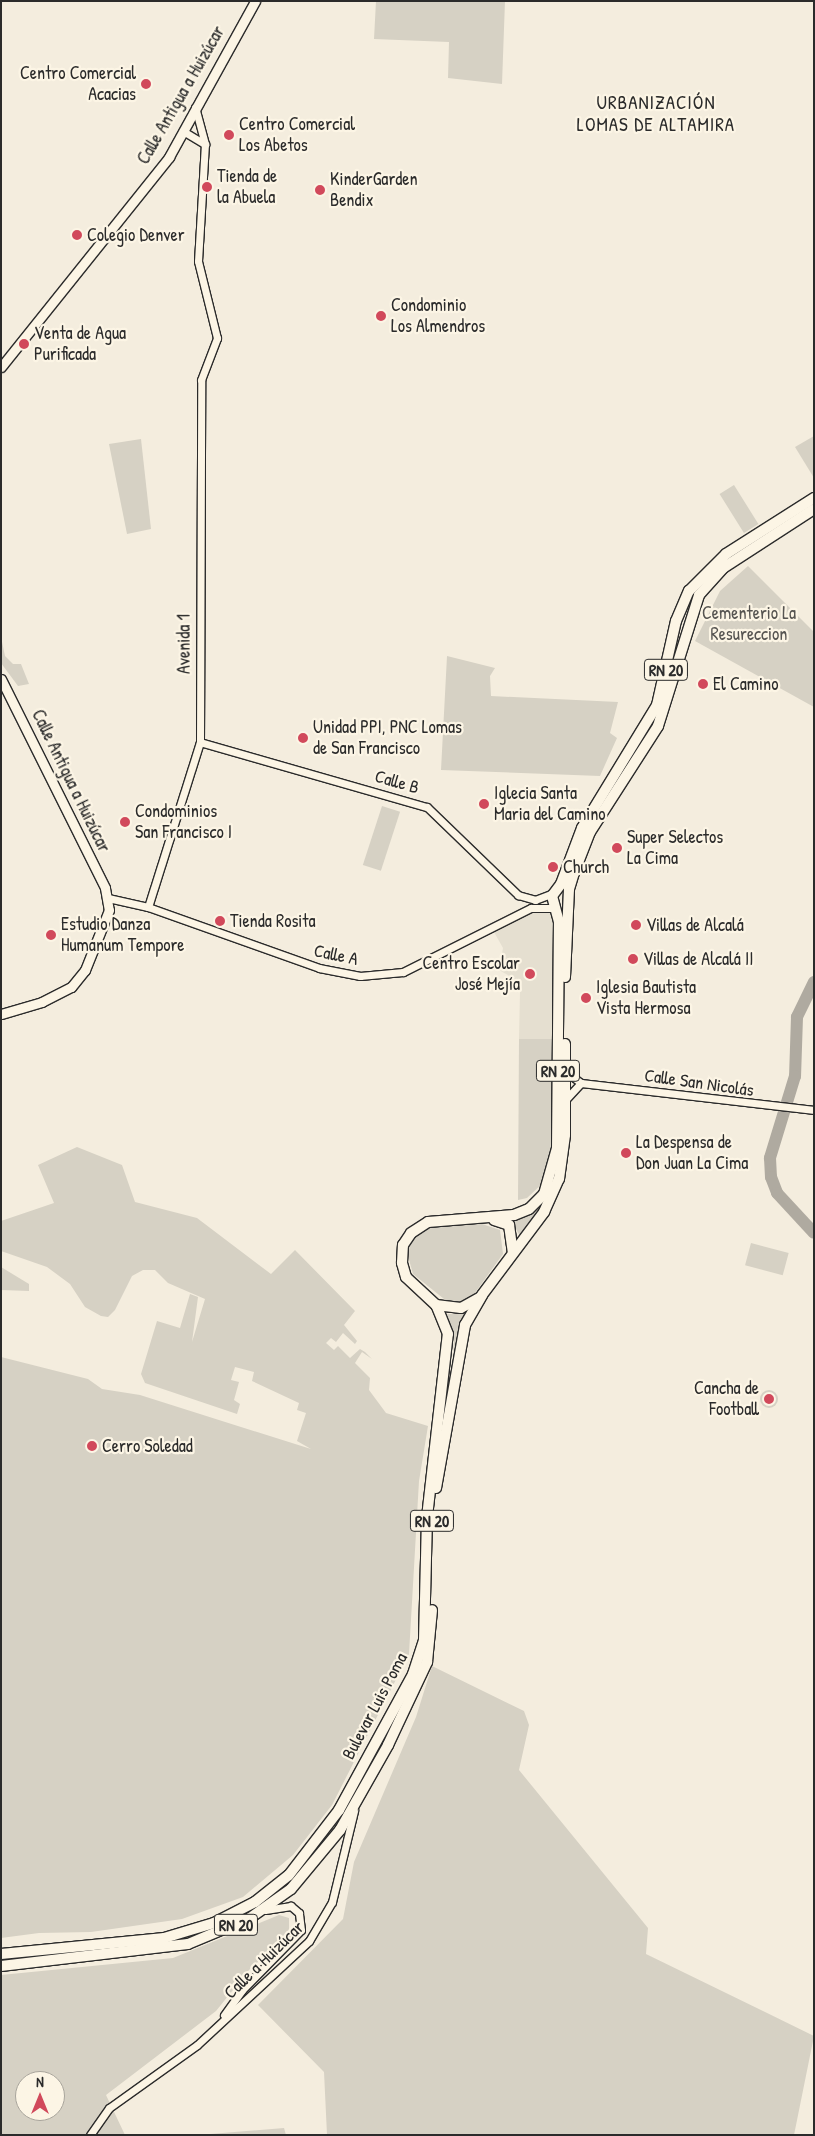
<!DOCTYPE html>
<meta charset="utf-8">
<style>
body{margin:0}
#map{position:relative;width:815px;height:2136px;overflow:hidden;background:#f4edde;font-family:"Patrick Hand",sans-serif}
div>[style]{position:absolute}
.built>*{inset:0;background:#e5dfd0}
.green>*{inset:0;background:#d6d1c4;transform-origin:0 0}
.round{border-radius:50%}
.river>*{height:12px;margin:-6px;padding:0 6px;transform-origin:6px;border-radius:6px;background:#afaaa0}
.roads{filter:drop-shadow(1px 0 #2b2b2b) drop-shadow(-1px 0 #2b2b2b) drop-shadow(0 1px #2b2b2b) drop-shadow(0 -1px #2b2b2b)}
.minor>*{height:7px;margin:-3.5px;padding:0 3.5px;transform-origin:3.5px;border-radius:3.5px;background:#fcf5e5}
.major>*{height:9px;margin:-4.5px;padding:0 4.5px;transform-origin:4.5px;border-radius:4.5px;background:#fcf5e5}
.highway>*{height:10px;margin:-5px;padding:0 5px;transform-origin:5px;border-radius:5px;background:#fcf5e5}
.dots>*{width:14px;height:14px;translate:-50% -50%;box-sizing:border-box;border:2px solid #fcf5e5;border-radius:50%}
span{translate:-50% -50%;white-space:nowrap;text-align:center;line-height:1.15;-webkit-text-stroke:4.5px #fcf5e5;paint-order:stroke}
.shield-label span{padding:1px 4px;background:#fcf5e5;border:1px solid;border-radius:4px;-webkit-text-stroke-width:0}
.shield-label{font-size:16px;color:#2b2b2b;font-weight:700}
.poi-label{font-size:18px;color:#2b2b2b}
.right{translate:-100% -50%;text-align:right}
.left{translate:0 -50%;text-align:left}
.street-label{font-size:18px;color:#2b2b2b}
.park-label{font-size:18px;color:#565451}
.neighbourhood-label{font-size:19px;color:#2b2b2b;letter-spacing:1px}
.frame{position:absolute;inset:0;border:2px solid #2b2b2b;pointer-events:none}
.north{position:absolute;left:15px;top:2071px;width:50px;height:50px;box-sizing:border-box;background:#fcf5e5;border:1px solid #a8a49b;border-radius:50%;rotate:0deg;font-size:14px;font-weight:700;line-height:20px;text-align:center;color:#2b2b2b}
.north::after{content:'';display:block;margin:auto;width:18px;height:22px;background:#d1495b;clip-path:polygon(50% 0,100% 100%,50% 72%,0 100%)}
</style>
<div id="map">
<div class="built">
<div style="clip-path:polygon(549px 908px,555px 919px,553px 1039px,519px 1039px,520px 992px,513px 978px,499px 970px,503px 948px,494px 932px,531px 913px)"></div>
</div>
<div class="green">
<div style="clip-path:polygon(376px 1px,505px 1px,502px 84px,448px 78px,449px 42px,374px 39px)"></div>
<div style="clip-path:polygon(814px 436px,814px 478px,795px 447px)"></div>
<div style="clip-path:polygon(141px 439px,151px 529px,127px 534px,109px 444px)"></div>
<div style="left:734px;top:485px;width:46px;height:17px;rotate:58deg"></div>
<div style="clip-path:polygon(748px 566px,814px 632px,814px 707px,695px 641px,720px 591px)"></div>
<div style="clip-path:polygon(1px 637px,5px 656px,13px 664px,21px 664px,29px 684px,18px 686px,1px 663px)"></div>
<div style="clip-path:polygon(447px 656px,495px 668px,490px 676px,491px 696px,618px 702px,610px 733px,617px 738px,600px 776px,441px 770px)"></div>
<div style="left:382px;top:806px;width:19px;height:62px;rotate:18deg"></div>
<div style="clip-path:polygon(519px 1039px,553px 1039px,552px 1148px,544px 1182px,527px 1198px,518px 1200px)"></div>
<div style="clip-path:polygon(77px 1147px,122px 1165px,135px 1202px,197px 1218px,271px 1274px,295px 1250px,355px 1311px,344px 1325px,357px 1341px,355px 1344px,343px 1333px,336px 1342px,331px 1338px,326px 1343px,334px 1350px,338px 1346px,350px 1358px,360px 1349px,365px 1352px,372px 1359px,362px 1352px,355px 1363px,370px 1378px,369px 1390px,386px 1413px,428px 1426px,419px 1481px,409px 1654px,332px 1805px,293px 1855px,243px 1897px,182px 1919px,91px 1932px,39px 1933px,1px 1938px,1px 1357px,88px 1379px,102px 1389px,140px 1395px,311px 1449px,297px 1441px,306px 1413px,297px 1410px,299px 1403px,252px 1381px,254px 1372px,235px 1367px,231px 1380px,239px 1382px,234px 1400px,240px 1404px,237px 1414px,145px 1383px,141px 1374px,157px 1321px,180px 1328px,190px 1294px,198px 1297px,192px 1342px,205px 1299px,168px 1283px,155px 1270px,143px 1270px,132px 1276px,115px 1310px,108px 1317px,101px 1316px,85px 1307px,70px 1284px,47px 1267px,1px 1251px,1px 1221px,54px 1203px,38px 1165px)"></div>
<div style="clip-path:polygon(544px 1203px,534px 1218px,520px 1236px,510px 1219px,530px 1215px)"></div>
<div style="clip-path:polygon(479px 1223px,500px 1230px,503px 1254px,472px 1297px,458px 1304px,449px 1303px,413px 1274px,406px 1249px,410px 1240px,432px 1226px)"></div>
<div style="left:751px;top:1243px;width:39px;height:23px;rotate:15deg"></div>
<div style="clip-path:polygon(1px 1267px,29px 1284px,29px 1291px,1px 1290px)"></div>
<div style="clip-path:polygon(447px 1314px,467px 1314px,453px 1358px,454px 1336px)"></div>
<div class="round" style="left:760px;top:1390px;width:18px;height:18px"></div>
<div style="clip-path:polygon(432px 1666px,524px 1711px,529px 1725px,519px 1770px,648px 1928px,646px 1954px,814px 2036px,794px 2135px,327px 2135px,324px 2072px,258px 2005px,343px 1919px,354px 1862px,416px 1717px)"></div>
<div style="clip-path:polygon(evenodd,279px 1915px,289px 1918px,289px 1933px,249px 1970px,216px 2011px,106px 2095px,125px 2135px,1px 2135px,1px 1975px,173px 1958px,279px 1915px,25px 2081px,55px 2081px,55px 2111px,25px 2111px,25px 2081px)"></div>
<div style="clip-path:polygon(284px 2128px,286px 2135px,198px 2135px)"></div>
</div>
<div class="river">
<div style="left:814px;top:982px;width:39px;rotate:116deg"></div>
<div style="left:797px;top:1017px;width:59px;rotate:91.9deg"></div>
<div style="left:795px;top:1076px;width:86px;rotate:107deg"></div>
<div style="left:770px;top:1158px;width:19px;rotate:87deg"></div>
<div style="left:771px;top:1177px;width:17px;rotate:69deg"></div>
<div style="left:777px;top:1193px;width:54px;rotate:47.2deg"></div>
</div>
<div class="roads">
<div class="minor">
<div style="left:183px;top:131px;width:26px;rotate:31deg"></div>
<div style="left:200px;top:742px;width:236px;rotate:16deg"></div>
<div style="left:427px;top:807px;width:127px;rotate:44deg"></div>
<div style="left:518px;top:895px;width:18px;rotate:16deg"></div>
<div style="left:535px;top:900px;width:19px;rotate:-21deg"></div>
<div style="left:108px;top:898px;width:41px;rotate:12.7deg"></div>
<div style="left:148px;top:907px;width:182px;rotate:19.6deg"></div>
<div style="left:319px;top:968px;width:42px;rotate:11deg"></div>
<div style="left:360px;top:976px;width:43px;rotate:-5.3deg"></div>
<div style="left:403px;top:972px;width:143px;rotate:-26.6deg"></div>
<div style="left:531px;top:908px;width:22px"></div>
<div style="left:148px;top:907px;width:173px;rotate:-72.5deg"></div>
<div style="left:200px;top:742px;width:362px;rotate:-89.8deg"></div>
<div style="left:201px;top:380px;width:45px;rotate:-69.1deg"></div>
<div style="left:217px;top:338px;width:79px;rotate:-103.9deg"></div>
<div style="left:198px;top:261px;width:117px;rotate:-86.6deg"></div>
<div style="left:205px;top:144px;width:38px;rotate:-105deg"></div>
<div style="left:565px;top:1071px;width:20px;rotate:37deg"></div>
<div style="left:581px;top:1083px;width:235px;rotate:6.6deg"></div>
<div style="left:566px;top:1099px;width:22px;rotate:-47deg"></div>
<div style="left:224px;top:2015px;width:31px;rotate:-54deg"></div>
<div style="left:242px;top:1990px;width:84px;rotate:-45.5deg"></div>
<div style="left:301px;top:1930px;width:17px;rotate:-97deg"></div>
<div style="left:299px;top:1913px;width:11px;rotate:-139deg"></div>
<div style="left:291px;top:1906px;width:26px;rotate:171deg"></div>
<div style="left:90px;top:2135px;width:33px;rotate:-55deg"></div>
<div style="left:109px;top:2108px;width:108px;rotate:-35.6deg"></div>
<div style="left:197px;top:2045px;width:153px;rotate:-42.9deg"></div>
<div style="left:309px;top:1941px;width:45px;rotate:-59.5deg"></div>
<div style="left:332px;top:1902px;width:94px;rotate:-76.4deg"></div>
</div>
<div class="major">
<div style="left:1px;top:367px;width:269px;rotate:-51.3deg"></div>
<div style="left:169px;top:157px;width:178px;rotate:-61.1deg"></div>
<div style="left:1px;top:679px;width:233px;rotate:63.5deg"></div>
<div style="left:105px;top:888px;width:22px;rotate:80deg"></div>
<div style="left:109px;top:910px;width:65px;rotate:111.8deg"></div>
<div style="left:85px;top:970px;width:22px;rotate:129deg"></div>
<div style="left:71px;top:987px;width:33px;rotate:153deg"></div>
<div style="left:42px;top:1002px;width:43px;rotate:163.7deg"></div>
</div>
<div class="highway">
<div style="left:565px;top:977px;width:88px;rotate:-87.4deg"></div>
<div style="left:569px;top:889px;width:17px;rotate:-73deg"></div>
<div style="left:574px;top:873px;width:44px;rotate:-68.7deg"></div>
<div style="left:590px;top:832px;width:126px;rotate:-57.3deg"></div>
<div style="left:658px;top:726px;width:137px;rotate:-72.6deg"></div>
<div style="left:699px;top:595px;width:36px;rotate:-48deg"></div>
<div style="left:723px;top:568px;width:108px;rotate:-33deg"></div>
<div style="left:494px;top:1220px;width:16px;rotate:18deg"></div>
<div style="left:509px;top:1225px;width:27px;rotate:82deg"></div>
<div style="left:436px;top:1305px;width:25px;rotate:7deg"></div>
<div style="left:461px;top:1308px;width:21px;rotate:-29deg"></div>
<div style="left:436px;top:1488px;width:166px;rotate:-79.9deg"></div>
<div style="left:465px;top:1325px;width:34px;rotate:-60deg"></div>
<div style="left:482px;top:1295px;width:104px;rotate:-53.2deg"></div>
<div style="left:544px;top:1212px;width:36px;rotate:-66deg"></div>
<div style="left:559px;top:1179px;width:44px;rotate:-82.2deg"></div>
<div style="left:565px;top:1135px;width:91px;rotate:-90deg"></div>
<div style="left:1px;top:1954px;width:164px;rotate:-5.6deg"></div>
<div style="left:164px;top:1938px;width:52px;rotate:-16.7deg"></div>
<div style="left:214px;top:1923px;width:46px;rotate:-27.1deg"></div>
<div style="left:255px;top:1902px;width:43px;rotate:-38.5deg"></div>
<div style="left:289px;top:1875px;width:82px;rotate:-52.4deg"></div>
<div style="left:339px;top:1810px;width:155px;rotate:-61.4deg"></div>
<div style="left:413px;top:1674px;width:36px;rotate:-72deg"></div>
<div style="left:424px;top:1640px;width:123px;rotate:-88.6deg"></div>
<div style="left:427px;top:1517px;width:184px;rotate:-83.5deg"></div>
<div style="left:448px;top:1334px;width:31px;rotate:-112deg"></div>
<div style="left:436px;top:1305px;width:41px;rotate:-137deg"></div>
<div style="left:406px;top:1277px;width:15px;rotate:-106deg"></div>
<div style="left:402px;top:1263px;width:18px;rotate:-87deg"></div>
<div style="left:403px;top:1245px;width:14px;rotate:-56deg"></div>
<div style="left:411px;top:1233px;width:20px;rotate:-33deg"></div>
<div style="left:428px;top:1222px;width:86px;rotate:-4.7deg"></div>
<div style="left:514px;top:1215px;width:16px;rotate:-22deg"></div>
<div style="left:529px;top:1209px;width:21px;rotate:-45deg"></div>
<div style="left:544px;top:1194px;width:48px;rotate:-74.2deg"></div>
<div style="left:557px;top:1148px;width:226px;rotate:-89.5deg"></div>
<div style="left:559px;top:922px;width:27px;rotate:-105deg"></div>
<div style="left:552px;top:896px;width:15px;rotate:-53deg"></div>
<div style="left:561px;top:884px;width:60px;rotate:-69.4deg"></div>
<div style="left:582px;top:828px;width:144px;rotate:-58.6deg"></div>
<div style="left:657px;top:705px;width:86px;rotate:-77.3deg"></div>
<div style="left:676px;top:621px;width:33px;rotate:-67deg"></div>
<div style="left:689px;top:591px;width:52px;rotate:-45deg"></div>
<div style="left:726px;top:554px;width:104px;rotate:-32.5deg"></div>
<div style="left:1px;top:1966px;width:188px;rotate:-6.7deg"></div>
<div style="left:188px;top:1944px;width:67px;rotate:-22.8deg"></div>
<div style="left:250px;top:1918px;width:50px;rotate:-35.3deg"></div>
<div style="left:291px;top:1889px;width:77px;rotate:-50.3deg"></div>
<div style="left:340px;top:1830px;width:98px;rotate:-60.5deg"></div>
<div style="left:388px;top:1745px;width:92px;rotate:-64.8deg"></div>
<div style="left:427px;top:1662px;width:52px;rotate:-84.5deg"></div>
</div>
</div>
<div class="dots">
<div style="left:146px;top:84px;background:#d1495b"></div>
<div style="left:229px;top:135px;background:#d1495b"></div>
<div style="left:207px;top:187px;background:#d1495b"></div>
<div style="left:320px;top:190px;background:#d1495b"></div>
<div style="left:77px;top:235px;background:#d1495b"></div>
<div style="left:381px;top:316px;background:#d1495b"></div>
<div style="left:24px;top:344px;background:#d1495b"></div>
<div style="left:703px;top:684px;background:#d1495b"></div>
<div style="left:303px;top:738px;background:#d1495b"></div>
<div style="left:484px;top:804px;background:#d1495b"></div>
<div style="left:125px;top:822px;background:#d1495b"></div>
<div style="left:617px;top:848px;background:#d1495b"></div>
<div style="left:553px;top:867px;background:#d1495b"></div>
<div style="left:220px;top:921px;background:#d1495b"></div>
<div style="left:636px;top:925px;background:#d1495b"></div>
<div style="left:51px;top:935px;background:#d1495b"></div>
<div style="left:633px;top:959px;background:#d1495b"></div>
<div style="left:530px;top:974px;background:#d1495b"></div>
<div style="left:586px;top:998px;background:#d1495b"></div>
<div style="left:626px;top:1153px;background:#d1495b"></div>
<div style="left:769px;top:1399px;background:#d1495b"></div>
<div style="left:92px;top:1446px;background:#d1495b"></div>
</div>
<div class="shield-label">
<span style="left:666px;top:670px">RN 20</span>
<span style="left:558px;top:1071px">RN 20</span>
<span style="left:432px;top:1521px">RN 20</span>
<span style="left:236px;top:1925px">RN 20</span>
</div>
<div class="poi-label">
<span class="right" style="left:136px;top:84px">Centro Comercial<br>Acacias</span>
<span class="left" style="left:239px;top:135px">Centro Comercial<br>Los Abetos</span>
<span class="left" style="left:217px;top:187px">Tienda de<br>la Abuela</span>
<span class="left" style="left:330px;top:190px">KinderGarden<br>Bendix</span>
<span class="left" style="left:87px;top:235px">Colegio Denver</span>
<span class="left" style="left:391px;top:316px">Condominio<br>Los Almendros</span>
<span class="left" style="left:34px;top:344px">Venta de Agua<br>Purificada</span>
<span class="left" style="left:713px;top:684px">El Camino</span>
<span class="left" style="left:313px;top:738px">Unidad PPI, PNC Lomas<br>de San Francisco</span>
<span class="left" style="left:494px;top:804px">Iglecia Santa<br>Maria del Camino</span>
<span class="left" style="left:135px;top:822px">Condominios<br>San Francisco I</span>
<span class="left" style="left:627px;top:848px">Super Selectos<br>La Cima</span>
<span class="left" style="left:563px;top:867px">Church</span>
<span class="left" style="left:230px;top:921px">Tienda Rosita</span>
<span class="left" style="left:61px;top:935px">Estudio Danza<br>Humanum Tempore</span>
<span class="left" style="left:646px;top:925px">Villas de Alcalá</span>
<span class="left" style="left:643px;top:959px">Villas de Alcalá II</span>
<span class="right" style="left:520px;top:974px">Centro Escolar<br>José Mejía</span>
<span class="left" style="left:596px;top:998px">Iglesia Bautista<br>Vista Hermosa</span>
<span class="left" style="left:636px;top:1153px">La Despensa de<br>Don Juan La Cima</span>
<span class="right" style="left:759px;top:1399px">Cancha de<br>Football</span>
<span class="left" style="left:102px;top:1446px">Cerro Soledad</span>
</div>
<div class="street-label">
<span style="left:181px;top:95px;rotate:-60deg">Calle Antigua a Huizúcar</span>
<span style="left:184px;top:644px;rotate:-90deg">Avenida 1</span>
<span style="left:71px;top:781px;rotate:64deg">Calle Antigua a Huizúcar</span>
<span style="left:397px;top:782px;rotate:16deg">Calle B</span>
<span style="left:336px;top:955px;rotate:12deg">Calle A</span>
<span style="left:699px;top:1083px;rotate:8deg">Calle San Nicolás</span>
<span style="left:375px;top:1706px;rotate:-62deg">Bulevar Luis Poma</span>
<span style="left:264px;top:1960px;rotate:-44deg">Calle a Huizúcar</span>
</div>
<div class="park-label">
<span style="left:749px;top:624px">Cementerio La<br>Resureccion</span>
</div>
<div class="neighbourhood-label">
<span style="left:656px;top:114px">URBANIZACIÓN<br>LOMAS DE ALTAMIRA</span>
</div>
<div class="frame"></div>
<div class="north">N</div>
</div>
